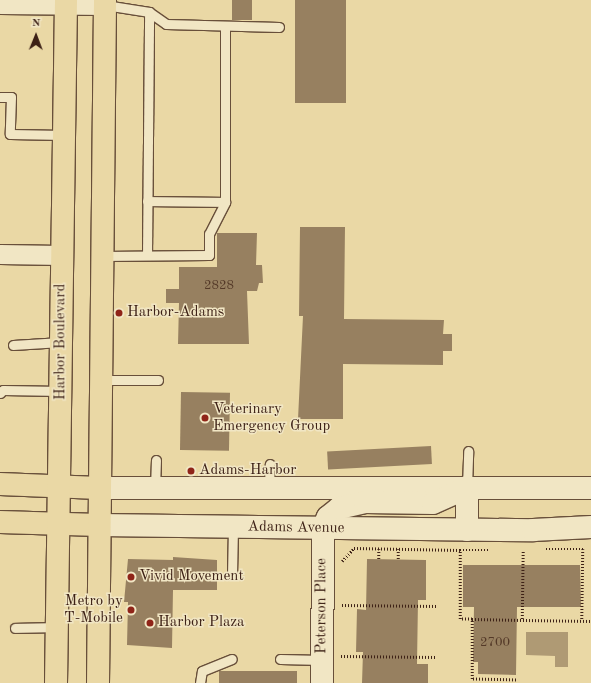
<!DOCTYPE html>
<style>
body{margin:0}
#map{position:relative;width:591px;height:683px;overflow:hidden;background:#ead8a5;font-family:"Old Standard TT",serif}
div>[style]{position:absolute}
.water>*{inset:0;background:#af9a74}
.building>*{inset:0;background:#978060;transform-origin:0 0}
.path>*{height:2.5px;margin-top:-1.25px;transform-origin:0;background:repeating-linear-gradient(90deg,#3d2116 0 1px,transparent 0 3px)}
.roads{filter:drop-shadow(1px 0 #684f3a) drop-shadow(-1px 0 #684f3a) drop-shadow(0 1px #684f3a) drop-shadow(0 -1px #684f3a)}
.service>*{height:9px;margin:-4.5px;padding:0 4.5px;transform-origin:4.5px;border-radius:4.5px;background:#f1e6c4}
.minor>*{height:19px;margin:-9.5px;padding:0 9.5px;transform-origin:9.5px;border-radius:9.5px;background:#f1e6c4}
.tertiary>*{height:22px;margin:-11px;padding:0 11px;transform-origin:11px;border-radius:11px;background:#f1e6c4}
.secondary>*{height:22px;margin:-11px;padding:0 11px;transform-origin:11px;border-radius:11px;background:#f1e6c4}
.primary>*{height:22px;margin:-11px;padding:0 11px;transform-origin:11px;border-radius:11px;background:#ead8a5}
.dots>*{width:11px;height:11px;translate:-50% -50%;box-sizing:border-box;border:2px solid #f1e6c4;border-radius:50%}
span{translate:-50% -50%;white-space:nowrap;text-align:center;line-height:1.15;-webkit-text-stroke:3px #f1e6c4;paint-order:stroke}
.number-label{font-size:13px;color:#543928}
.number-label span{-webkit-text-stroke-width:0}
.poi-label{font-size:15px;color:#3d2116}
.left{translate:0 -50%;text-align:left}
.right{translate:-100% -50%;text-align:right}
.street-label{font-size:15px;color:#3d2116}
.north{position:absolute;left:16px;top:16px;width:40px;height:40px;-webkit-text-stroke:3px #f1e6c4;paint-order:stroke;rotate:1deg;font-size:11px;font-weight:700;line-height:16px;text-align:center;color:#3d2116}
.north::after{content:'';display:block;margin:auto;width:14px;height:18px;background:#3d2116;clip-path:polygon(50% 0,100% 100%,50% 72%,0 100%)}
</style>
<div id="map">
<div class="water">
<div style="clip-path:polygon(526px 632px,568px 632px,568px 667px,555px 667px,555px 656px,526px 655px)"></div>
</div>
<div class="building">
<div style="left:232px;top:0;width:20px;height:20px"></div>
<div style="left:295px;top:0;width:51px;height:103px"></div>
<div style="clip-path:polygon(300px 227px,345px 227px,344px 319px,444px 320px,443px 334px,452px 334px,452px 351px,443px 351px,443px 365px,343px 364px,343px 419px,298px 419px,303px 316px,299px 316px)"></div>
<div style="clip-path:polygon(217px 233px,257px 233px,256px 265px,262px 265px,263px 283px,259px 283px,257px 291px,247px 291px,249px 344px,178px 344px,179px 303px,166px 303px,166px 289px,179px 289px,179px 267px,217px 267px)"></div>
<div style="left:181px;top:392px;width:49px;height:58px;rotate:1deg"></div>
<div style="left:431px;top:446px;width:18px;height:104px;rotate:87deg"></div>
<div style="clip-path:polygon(173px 557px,217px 560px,217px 590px,173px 590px,172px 648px,127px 645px,128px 602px,124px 602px,128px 559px,173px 560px)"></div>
<div style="clip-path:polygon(367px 559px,426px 560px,426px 600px,418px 600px,417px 664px,428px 664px,428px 683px,362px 683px,363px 652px,356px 652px,357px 609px,366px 610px)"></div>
<div style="clip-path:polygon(463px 565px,580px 565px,581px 607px,517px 607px,516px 675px,478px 674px,478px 662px,473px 662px,474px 607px,463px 607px)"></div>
<div style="left:219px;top:671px;width:78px;height:12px"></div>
</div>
<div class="path">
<div style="left:379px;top:549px;width:10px;rotate:90deg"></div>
<div style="left:546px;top:549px;width:37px"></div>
<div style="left:583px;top:549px;width:71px;rotate:90.8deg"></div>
<div style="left:398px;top:559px;width:10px;rotate:-90deg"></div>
<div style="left:342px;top:561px;width:18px;rotate:-47deg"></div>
<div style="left:354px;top:548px;width:106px;rotate:1.1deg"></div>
<div style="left:342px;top:605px;width:95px;rotate:0.6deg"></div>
<div style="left:472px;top:619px;width:12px;rotate:180deg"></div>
<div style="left:460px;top:619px;width:69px;rotate:-90deg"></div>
<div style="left:460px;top:550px;width:28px"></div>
<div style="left:522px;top:619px;width:69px;rotate:-89.2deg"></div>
<div style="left:341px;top:656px;width:95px;rotate:0.6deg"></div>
<div style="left:516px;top:680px;width:44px;rotate:-178.7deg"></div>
<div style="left:472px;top:679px;width:60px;rotate:-90deg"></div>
<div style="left:472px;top:619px;width:119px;rotate:1deg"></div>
</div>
<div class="roads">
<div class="service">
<div style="left:105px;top:5px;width:45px;rotate:9deg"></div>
<div style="left:149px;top:12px;width:21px;rotate:35deg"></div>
<div style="left:166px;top:24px;width:113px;rotate:1.5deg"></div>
<div style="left:0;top:97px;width:11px"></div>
<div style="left:11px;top:97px;width:37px;rotate:92deg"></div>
<div style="left:10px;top:134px;width:54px;rotate:1.1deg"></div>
<div style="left:147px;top:201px;width:78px;rotate:0.7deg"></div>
<div style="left:147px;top:255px;width:243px;rotate:-89.5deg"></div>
<div style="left:102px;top:256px;width:107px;rotate:-0.5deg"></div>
<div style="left:209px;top:255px;width:21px;rotate:-90deg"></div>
<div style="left:209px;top:234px;width:36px;rotate:-63deg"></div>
<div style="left:225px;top:202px;width:176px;rotate:-90deg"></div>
<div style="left:13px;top:345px;width:48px;rotate:-3.6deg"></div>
<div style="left:101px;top:380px;width:57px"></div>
<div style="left:0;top:393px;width:4px;rotate:-45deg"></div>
<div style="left:3px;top:390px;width:58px;rotate:1deg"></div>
<div style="left:269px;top:487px;width:23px;rotate:-88deg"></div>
<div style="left:467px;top:487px;width:36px;rotate:-88deg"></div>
<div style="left:155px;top:488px;width:28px;rotate:-88deg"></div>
<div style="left:232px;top:575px;width:48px;rotate:-88.8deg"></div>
<div style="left:15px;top:628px;width:41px;rotate:-1.4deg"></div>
<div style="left:280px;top:659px;width:42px;rotate:1.4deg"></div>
<div style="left:200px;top:683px;width:12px;rotate:-81deg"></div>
<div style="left:202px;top:671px;width:32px;rotate:-22deg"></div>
</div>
<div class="minor">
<div style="left:0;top:4px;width:105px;rotate:0.5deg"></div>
<div style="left:0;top:254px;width:61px;rotate:0.9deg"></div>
</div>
<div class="tertiary">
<div style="left:322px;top:683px;width:155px;rotate:-89.6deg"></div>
</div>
<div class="secondary">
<div style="left:467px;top:487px;width:43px;rotate:90deg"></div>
<div style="left:99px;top:488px;width:492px"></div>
<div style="left:99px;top:525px;width:434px;rotate:0.7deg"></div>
<div style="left:533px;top:530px;width:58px;rotate:-3deg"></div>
<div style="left:323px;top:528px;width:12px;rotate:-66deg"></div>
<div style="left:328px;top:517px;width:14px;rotate:-39deg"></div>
<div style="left:339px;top:508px;width:27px;rotate:-13deg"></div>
<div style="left:365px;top:502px;width:68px;rotate:0.8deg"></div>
<div style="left:433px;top:503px;width:30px;rotate:-24deg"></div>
</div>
<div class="primary">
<div style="left:0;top:484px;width:99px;rotate:2.3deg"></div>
<div style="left:0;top:522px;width:99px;rotate:1.7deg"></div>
<div style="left:56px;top:683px;width:683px;rotate:-89.16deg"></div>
<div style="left:98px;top:683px;width:683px;rotate:-89.41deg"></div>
</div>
</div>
<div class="dots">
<div style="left:119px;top:313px;background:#8f2418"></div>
<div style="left:205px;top:418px;background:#8f2418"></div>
<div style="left:191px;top:471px;background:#8f2418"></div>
<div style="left:131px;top:577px;background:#8f2418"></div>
<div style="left:131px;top:610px;background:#8f2418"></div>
<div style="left:150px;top:623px;background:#8f2418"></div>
</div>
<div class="number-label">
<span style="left:219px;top:286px">2828</span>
<span style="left:495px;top:643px">2700</span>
</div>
<div class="poi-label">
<span class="left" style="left:127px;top:313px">Harbor-Adams</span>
<span class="left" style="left:213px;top:418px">Veterinary<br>Emergency Group</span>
<span class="left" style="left:199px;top:471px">Adams-Harbor</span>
<span class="left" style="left:139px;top:577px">Vivid Movement</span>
<span class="right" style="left:123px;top:610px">Metro by<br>T-Mobile</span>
<span class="left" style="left:158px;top:623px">Harbor Plaza</span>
</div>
<div class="street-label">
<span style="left:61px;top:342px;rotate:-90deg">Harbor Boulevard</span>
<span style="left:296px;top:528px;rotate:1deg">Adams Avenue</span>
<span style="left:322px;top:606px;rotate:-90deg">Peterson Place</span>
</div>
<div class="north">N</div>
</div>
